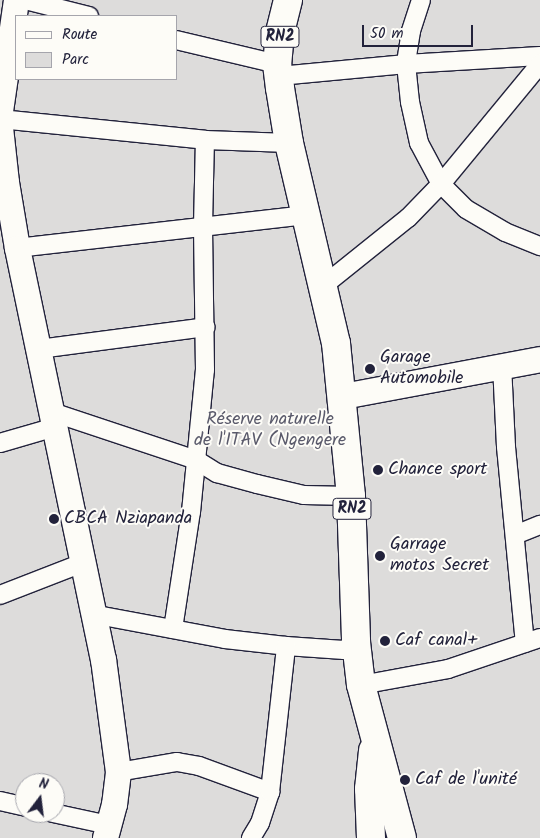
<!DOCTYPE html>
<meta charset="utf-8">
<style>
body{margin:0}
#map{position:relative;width:540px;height:838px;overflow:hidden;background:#fdfcf7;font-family:Kalam,sans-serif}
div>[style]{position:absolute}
.green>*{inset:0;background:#dddcdb}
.roads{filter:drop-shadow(1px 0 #22223b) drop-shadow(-1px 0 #22223b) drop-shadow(0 1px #22223b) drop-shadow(0 -1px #22223b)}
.street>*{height:18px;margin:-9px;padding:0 9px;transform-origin:9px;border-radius:9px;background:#fdfcf7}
.secondary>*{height:25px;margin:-12.5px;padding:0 12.5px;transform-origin:12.5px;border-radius:12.5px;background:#fdfcf7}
.highway>*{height:28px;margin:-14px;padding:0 14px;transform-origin:14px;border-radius:14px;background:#fdfcf7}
.dots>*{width:14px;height:14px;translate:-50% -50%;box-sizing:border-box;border:2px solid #fdfcf7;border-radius:50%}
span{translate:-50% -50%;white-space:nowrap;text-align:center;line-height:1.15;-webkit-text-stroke:4px #fdfcf7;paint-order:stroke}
.shield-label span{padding:1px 4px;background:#fdfcf7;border:1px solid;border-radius:4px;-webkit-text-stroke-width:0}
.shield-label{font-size:16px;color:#22223b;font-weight:700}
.poi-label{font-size:18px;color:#22223b}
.left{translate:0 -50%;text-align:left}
.park-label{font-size:18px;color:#5a5a6b}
.legend{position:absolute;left:15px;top:15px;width:162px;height:65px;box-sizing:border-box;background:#fdfcf7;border:1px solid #a5a5ac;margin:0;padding:6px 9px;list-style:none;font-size:15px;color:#22223b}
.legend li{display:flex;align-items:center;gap:10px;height:25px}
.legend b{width:25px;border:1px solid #a5a5ac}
.north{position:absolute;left:15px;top:773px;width:50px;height:50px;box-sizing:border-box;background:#fdfcf7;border:1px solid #a5a5ac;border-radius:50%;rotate:15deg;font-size:14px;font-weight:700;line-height:20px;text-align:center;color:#22223b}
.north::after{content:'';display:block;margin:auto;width:18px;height:22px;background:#22223b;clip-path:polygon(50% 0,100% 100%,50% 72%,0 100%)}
.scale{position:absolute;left:362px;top:25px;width:111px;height:22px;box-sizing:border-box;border:2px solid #22223b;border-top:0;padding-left:6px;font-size:15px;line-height:18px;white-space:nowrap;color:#22223b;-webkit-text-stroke:4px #fdfcf7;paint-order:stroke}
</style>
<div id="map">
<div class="green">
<div style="clip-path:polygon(evenodd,0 0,540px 0,540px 838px,0 838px,0 0,16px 16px,176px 16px,176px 79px,16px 79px,16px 16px,0 0,25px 783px,55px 783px,55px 813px,25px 813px,25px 783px)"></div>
</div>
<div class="roads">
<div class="street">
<div style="left:25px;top:0;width:66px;rotate:14deg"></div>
<div style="left:421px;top:0;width:33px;rotate:108deg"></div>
<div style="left:411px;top:31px;width:33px;rotate:99deg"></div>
<div style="left:406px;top:64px;width:38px;rotate:84deg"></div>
<div style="left:410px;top:102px;width:42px;rotate:77.6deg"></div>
<div style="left:419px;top:143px;width:47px;rotate:61.8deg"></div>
<div style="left:441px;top:184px;width:35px;rotate:45deg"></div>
<div style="left:466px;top:209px;width:45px;rotate:30.5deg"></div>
<div style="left:505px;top:232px;width:38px;rotate:22deg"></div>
<div style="left:176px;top:40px;width:104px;rotate:13.4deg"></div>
<div style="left:279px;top:76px;width:128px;rotate:-5.4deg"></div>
<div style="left:406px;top:64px;width:134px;rotate:-3.4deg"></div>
<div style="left:0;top:119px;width:206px;rotate:5.8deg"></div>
<div style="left:205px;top:140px;width:84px;rotate:2deg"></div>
<div style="left:17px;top:248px;width:291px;rotate:-6.5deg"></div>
<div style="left:323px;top:286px;width:109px;rotate:-38.7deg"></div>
<div style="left:408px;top:218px;width:47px;rotate:-45.9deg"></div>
<div style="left:441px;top:184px;width:156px;rotate:-50.5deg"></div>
<div style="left:39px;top:349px;width:168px;rotate:-7.5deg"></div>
<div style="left:502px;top:365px;width:82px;rotate:87.2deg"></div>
<div style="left:506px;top:447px;width:197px;rotate:84.5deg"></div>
<div style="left:52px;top:412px;width:152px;rotate:18.4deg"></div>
<div style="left:196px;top:460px;width:25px;rotate:32deg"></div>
<div style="left:217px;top:473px;width:41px;rotate:15.4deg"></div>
<div style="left:257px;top:484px;width:48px;rotate:13.2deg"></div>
<div style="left:304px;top:495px;width:47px;rotate:1.2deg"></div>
<div style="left:0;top:443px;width:57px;rotate:-16.2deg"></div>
<div style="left:515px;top:535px;width:27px;rotate:-22deg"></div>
<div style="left:0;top:595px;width:88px;rotate:-21.3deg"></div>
<div style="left:92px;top:614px;width:135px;rotate:10.6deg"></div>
<div style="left:225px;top:639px;width:61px;rotate:6.5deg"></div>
<div style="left:286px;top:646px;width:58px;rotate:3.9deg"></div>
<div style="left:344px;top:650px;width:14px;rotate:-34deg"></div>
<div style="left:173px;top:629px;width:118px;rotate:-81.3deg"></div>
<div style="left:191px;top:512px;width:143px;rotate:-84.4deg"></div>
<div style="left:205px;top:370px;width:144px;rotate:-90.8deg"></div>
<div style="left:203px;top:226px;width:86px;rotate:-88.7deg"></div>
<div style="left:361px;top:685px;width:88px;rotate:-10.4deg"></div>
<div style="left:448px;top:669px;width:97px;rotate:-18.6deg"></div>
<div style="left:118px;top:772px;width:60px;rotate:-9.6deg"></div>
<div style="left:177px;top:762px;width:22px;rotate:10deg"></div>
<div style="left:199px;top:766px;width:76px;rotate:20.1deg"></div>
<div style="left:0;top:801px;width:26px;rotate:13deg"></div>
<div style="left:53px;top:813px;width:57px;rotate:12.1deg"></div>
<div style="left:251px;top:838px;width:17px;rotate:-59deg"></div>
<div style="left:260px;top:823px;width:33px;rotate:-72deg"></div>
<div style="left:270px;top:792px;width:147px;rotate:-83.7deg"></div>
</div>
<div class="secondary">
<div style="left:0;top:111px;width:112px;rotate:-81.8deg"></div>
<div style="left:0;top:127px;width:55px;rotate:83.8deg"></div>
<div style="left:6px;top:182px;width:67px;rotate:80.5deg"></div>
<div style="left:17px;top:248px;width:420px;rotate:78.2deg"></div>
<div style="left:103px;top:659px;width:114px;rotate:82.4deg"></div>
<div style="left:118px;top:772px;width:32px;rotate:97deg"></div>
<div style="left:114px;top:804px;width:35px;rotate:105deg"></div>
<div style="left:343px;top:396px;width:200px;rotate:-10.6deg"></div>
</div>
<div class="highway">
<div style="left:288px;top:0;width:33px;rotate:104deg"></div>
<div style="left:280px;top:32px;width:32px;rotate:95deg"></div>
<div style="left:277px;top:64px;width:24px;rotate:83deg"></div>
<div style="left:280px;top:88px;width:56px;rotate:80.7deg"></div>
<div style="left:289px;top:143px;width:205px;rotate:76.8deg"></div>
<div style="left:336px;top:343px;width:154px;rotate:84.4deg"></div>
<div style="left:351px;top:496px;width:146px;rotate:88deg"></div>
<div style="left:356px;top:642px;width:43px;rotate:83.4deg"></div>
<div style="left:361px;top:685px;width:158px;rotate:75deg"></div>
<div style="left:371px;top:838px;width:49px;rotate:-92.3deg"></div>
<div style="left:369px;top:789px;width:39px;rotate:-84deg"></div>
</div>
</div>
<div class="dots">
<div style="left:370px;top:369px;background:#22223b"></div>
<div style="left:378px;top:470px;background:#22223b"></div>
<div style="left:54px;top:519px;background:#22223b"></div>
<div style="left:380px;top:556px;background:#22223b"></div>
<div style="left:385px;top:641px;background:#22223b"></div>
<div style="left:405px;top:780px;background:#22223b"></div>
</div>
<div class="shield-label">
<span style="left:280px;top:37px">RN2</span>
<span style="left:352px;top:509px">RN2</span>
</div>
<div class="poi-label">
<span class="left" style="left:380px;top:369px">Garage<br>Automobile</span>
<span class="left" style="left:388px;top:470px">Chance sport</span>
<span class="left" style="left:64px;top:519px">CBCA Nziapanda</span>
<span class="left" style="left:390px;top:556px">Garrage<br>motos Secret</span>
<span class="left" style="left:395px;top:641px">Caf canal+</span>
<span class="left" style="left:415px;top:780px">Caf de l'unité</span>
</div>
<div class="park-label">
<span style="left:270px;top:431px">Réserve naturelle<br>de l'ITAV (Ngengere</span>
</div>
<ul class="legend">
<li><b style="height:6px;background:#fdfcf7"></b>Route</li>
<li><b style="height:14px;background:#dddcdb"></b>Parc</li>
</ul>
<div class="north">N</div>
<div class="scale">50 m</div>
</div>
